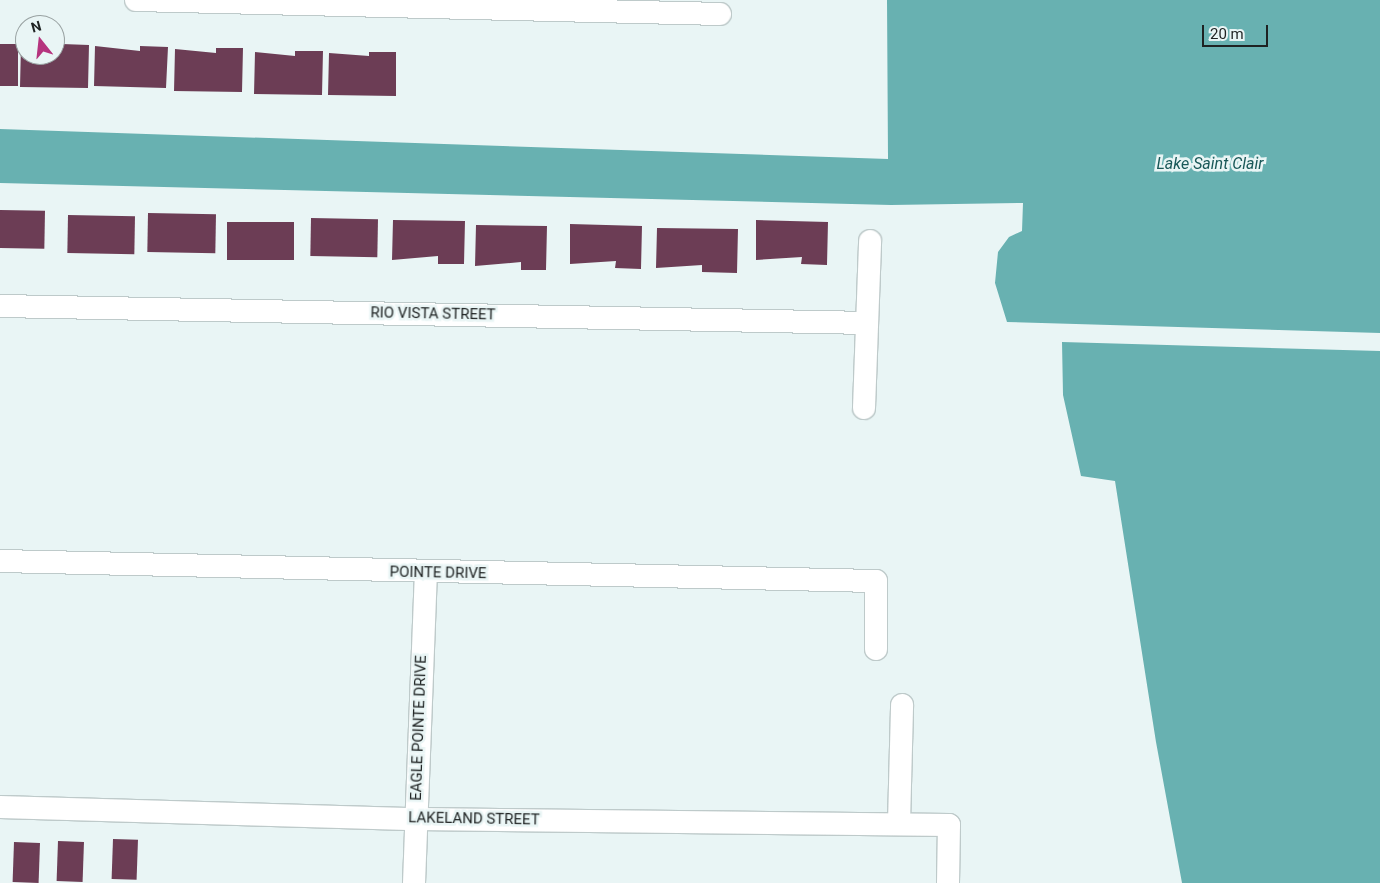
<!DOCTYPE html>
<style>
body{margin:0}
#map{position:relative;width:1380px;height:883px;overflow:hidden;background:#e9f5f5;font-family:Roboto,sans-serif}
div>[style]{position:absolute}
.water>*{inset:0;background:#68b1b1}
.building>*{inset:0;background:#6c3d55;transform-origin:0 0}
.roads{filter:drop-shadow(1px 0 #becaca) drop-shadow(-1px 0 #becaca) drop-shadow(0 1px #becaca) drop-shadow(0 -1px #becaca)}
.minor>*{height:22px;margin:-11px;padding:0 11px;transform-origin:11px;border-radius:11px;background:#fff}
span{translate:-50% -50%;white-space:nowrap;text-align:center;line-height:1.15;-webkit-text-stroke:5px #e9f5f5;paint-order:stroke}
.street-label{font-size:15px;color:#1e2222}
.water-label{font-size:16px;color:#195858;font-style:italic}
.north{position:absolute;left:15px;top:15px;width:50px;height:50px;box-sizing:border-box;background:#e9f5f5;border:1px solid #98a1a1;border-radius:50%;rotate:344deg;font-size:14px;font-weight:700;line-height:20px;text-align:center;color:#1e2222}
.north::after{content:'';display:block;margin:auto;width:18px;height:22px;background:#b5347e;clip-path:polygon(50% 0,100% 100%,50% 72%,0 100%)}
.scale{position:absolute;left:1202px;top:25px;width:66px;height:22px;box-sizing:border-box;border:2px solid #1e2222;border-top:0;padding-left:6px;font-size:15px;line-height:18px;white-space:nowrap;color:#1e2222;-webkit-text-stroke:4px #e9f5f5;paint-order:stroke}
</style>
<div id="map">
<div class="water">
<div style="clip-path:polygon(887px 0,1380px 0,1380px 333px,1007px 322px,995px 283px,998px 252px,1009px 237px,1022px 231px,1023px 203px,891px 205px,0 183px,0 129px,888px 159px)"></div>
<div style="clip-path:polygon(1062px 342px,1380px 351px,1380px 883px,1182px 883px,1156px 742px,1115px 481px,1081px 476px,1063px 395px)"></div>
</div>
<div class="building">
<div style="left:0;top:44px;width:18px;height:42px"></div>
<div style="clip-path:polygon(62px 44px,89px 45px,88px 88px,20px 87px,21px 45px,25px 45px,25px 55px,55px 55px,55px 49px,62px 49px)"></div>
<div style="clip-path:polygon(95px 46px,140px 51px,140px 46px,168px 47px,166px 88px,94px 86px)"></div>
<div style="clip-path:polygon(216px 48px,243px 48px,242px 92px,174px 91px,175px 49px,216px 53px)"></div>
<div style="clip-path:polygon(295px 51px,323px 51px,322px 95px,254px 94px,255px 52px,295px 56px)"></div>
<div style="clip-path:polygon(369px 52px,396px 52px,396px 96px,328px 95px,329px 53px,369px 56px)"></div>
<div style="left:0;top:210px;width:45px;height:38px;rotate:1deg"></div>
<div style="left:148px;top:213px;width:68px;height:39px;rotate:1deg"></div>
<div style="left:68px;top:215px;width:67px;height:38px;rotate:1deg"></div>
<div style="left:311px;top:218px;width:67px;height:38px;rotate:1deg"></div>
<div style="clip-path:polygon(393px 220px,465px 221px,464px 264px,438px 264px,438px 256px,392px 260px)"></div>
<div style="clip-path:polygon(756px 220px,828px 222px,827px 265px,801px 264px,802px 257px,756px 260px)"></div>
<div style="left:227px;top:222px;width:67px;height:38px"></div>
<div style="clip-path:polygon(570px 224px,642px 226px,641px 269px,615px 268px,616px 261px,570px 264px)"></div>
<div style="clip-path:polygon(476px 225px,547px 226px,546px 270px,521px 270px,521px 262px,475px 266px)"></div>
<div style="clip-path:polygon(657px 228px,738px 229px,737px 273px,702px 272px,702px 265px,656px 268px)"></div>
<div style="left:113px;top:839px;width:25px;height:40px;rotate:2deg"></div>
<div style="left:58px;top:841px;width:26px;height:40px;rotate:2deg"></div>
<div style="left:14px;top:842px;width:26px;height:40px;rotate:2deg"></div>
</div>
<div class="roads">
<div class="minor">
<div style="left:136px;top:0;width:584px;rotate:1.37deg"></div>
<div style="left:0;top:306px;width:867px;rotate:1.12deg"></div>
<div style="left:864px;top:408px;width:167px;rotate:-87.9deg"></div>
<div style="left:0;top:561px;width:876px;rotate:1.31deg"></div>
<div style="left:876px;top:581px;width:68px;rotate:90deg"></div>
<div style="left:0;top:807px;width:416px;rotate:1.7deg"></div>
<div style="left:416px;top:819px;width:533px;rotate:0.64deg"></div>
<div style="left:949px;top:825px;width:58px;rotate:91deg"></div>
<div style="left:899px;top:823px;width:118px;rotate:-88.5deg"></div>
<div style="left:414px;top:883px;width:310px;rotate:-87.8deg"></div>
</div>
</div>
<div class="street-label">
<span style="left:433px;top:314px;rotate:1deg">RIO VISTA STREET</span>
<span style="left:438px;top:573px;rotate:1deg">POINTE DRIVE</span>
<span style="left:419px;top:728px;rotate:-88deg">EAGLE POINTE DRIVE</span>
<span style="left:474px;top:819px;rotate:1deg">LAKELAND STREET</span>
</div>
<div class="water-label">
<span style="left:1210px;top:164px">Lake Saint Clair</span>
</div>
<div class="north">N</div>
<div class="scale">20 m</div>
</div>
